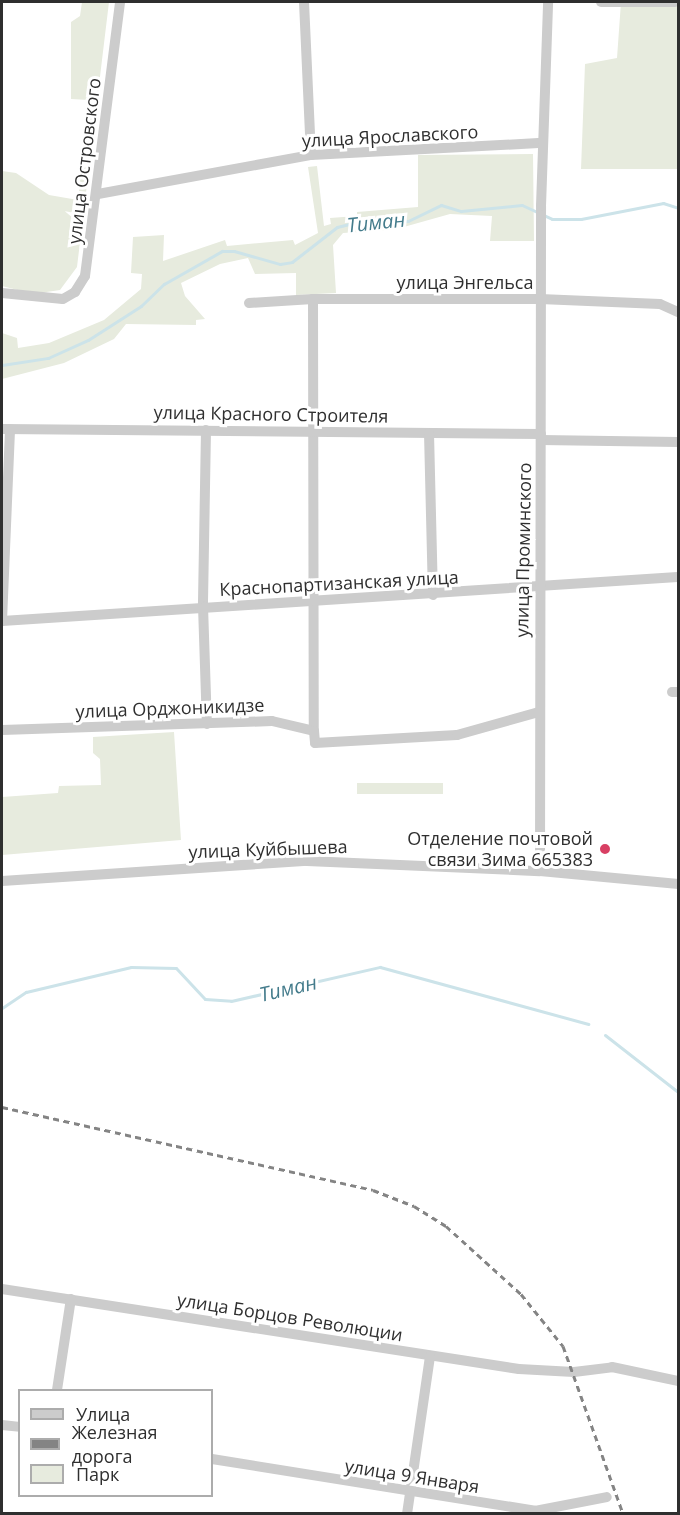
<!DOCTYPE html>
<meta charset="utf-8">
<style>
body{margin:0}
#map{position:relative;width:680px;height:1515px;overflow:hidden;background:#fff;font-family:"Open Sans",sans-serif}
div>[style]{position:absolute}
.green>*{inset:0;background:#e7ebde;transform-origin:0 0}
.stream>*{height:3px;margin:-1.5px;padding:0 1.5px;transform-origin:1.5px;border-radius:1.5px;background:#cce3e9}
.minor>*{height:10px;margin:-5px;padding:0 5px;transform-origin:5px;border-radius:5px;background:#ccc}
.rail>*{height:3px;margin-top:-1.5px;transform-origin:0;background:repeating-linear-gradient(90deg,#848484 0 6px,transparent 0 10.5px)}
.dots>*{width:16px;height:16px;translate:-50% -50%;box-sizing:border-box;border:3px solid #fff;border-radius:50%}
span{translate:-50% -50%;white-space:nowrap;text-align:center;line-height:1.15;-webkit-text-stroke:6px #fff;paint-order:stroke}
.street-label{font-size:18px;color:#2f2f2f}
.poi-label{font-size:18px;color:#2f2f2f}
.right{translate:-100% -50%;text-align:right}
.water-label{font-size:20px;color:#437b8b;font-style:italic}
.frame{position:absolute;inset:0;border:3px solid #2f2f2f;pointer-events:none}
.legend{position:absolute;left:18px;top:1389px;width:195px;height:108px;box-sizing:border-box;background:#fff;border:2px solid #acacac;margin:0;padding:8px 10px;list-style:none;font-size:18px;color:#2f2f2f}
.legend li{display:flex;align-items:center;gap:12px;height:30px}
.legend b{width:30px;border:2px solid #acacac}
</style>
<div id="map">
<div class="green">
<div style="clip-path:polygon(82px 2px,109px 2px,77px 267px,60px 290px,33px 294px,2px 286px,2px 171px,16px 173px,49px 195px,78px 200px,89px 100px,71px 99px,71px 22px,80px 16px)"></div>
<div style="clip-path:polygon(621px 2px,678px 2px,678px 169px,581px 169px,585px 64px,617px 58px)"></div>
<div style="clip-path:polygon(533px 154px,534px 241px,490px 241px,492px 216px,450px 214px,393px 230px,343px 233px,333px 245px,336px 293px,296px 295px,296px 273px,255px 274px,248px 258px,220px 264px,181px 283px,185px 296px,205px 319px,196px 320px,196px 325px,126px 324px,114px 339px,64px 363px,2px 379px,2px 333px,17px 338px,18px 348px,49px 343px,104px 320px,141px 289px,142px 274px,131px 273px,133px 237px,164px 235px,163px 261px,225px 240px,227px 246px,293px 240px,295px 245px,318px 233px,308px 167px,317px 166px,324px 226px,331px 224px,330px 218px,357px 216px,357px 212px,418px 207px,418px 155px)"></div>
<div style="clip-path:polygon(174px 732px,181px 840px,2px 855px,2px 797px,58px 793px,59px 786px,101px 785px,100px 759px,93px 753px,93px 737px)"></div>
<div style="left:443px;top:783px;width:11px;height:86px;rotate:90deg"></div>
</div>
<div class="stream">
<div style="left:2px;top:365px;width:47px;rotate:-8.7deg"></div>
<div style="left:48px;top:358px;width:44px;rotate:-24.2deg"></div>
<div style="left:88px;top:340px;width:63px;rotate:-32.7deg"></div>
<div style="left:141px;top:306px;width:32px;rotate:-44deg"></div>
<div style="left:164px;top:284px;width:67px;rotate:-29.6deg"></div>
<div style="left:222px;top:251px;width:12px"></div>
<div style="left:234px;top:251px;width:48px;rotate:15.8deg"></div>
<div style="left:280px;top:264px;width:12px;rotate:-9deg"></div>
<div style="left:292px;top:262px;width:57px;rotate:-37.9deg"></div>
<div style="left:337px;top:227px;width:21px;rotate:-14deg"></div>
<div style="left:357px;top:222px;width:51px;rotate:-1.1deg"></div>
<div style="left:408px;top:221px;width:37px;rotate:-26deg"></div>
<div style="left:441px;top:205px;width:21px;rotate:17deg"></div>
<div style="left:461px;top:211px;width:61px;rotate:-5.6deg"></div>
<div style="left:522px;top:205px;width:33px;rotate:25deg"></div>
<div style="left:552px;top:219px;width:29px"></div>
<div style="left:581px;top:219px;width:84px;rotate:-11deg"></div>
<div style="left:663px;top:203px;width:16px;rotate:18deg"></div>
<div style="left:2px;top:1008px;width:29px;rotate:-34deg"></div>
<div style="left:26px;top:992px;width:108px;rotate:-13.4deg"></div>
<div style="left:131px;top:967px;width:45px;rotate:1.3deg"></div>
<div style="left:176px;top:968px;width:42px;rotate:46.9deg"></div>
<div style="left:205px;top:999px;width:26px;rotate:4deg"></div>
<div style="left:231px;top:1001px;width:153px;rotate:-12.9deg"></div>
<div style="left:380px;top:967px;width:216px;rotate:15.3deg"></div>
<div style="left:605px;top:1035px;width:93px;rotate:38deg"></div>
</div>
<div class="minor">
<div style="left:304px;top:2px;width:153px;rotate:87.4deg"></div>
<div style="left:601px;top:2px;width:74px"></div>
<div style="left:98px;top:194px;width:217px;rotate:-10.4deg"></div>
<div style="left:311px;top:155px;width:232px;rotate:-3deg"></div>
<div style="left:2px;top:293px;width:61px;rotate:5.6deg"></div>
<div style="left:63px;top:299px;width:14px;rotate:-30deg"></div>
<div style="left:75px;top:292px;width:19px;rotate:-58deg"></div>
<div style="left:85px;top:276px;width:276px;rotate:-82.7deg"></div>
<div style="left:313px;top:299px;width:432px;rotate:89.9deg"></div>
<div style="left:249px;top:303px;width:64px;rotate:-3.6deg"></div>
<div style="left:313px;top:299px;width:227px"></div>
<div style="left:540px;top:299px;width:120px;rotate:2.4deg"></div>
<div style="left:660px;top:304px;width:20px;rotate:24deg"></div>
<div style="left:2px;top:429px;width:539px;rotate:0.53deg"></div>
<div style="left:206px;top:430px;width:176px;rotate:91deg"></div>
<div style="left:203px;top:606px;width:118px;rotate:88.1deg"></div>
<div style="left:429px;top:433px;width:162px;rotate:88.6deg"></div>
<div style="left:541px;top:440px;width:137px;rotate:0.8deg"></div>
<div style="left:2px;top:621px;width:677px;rotate:-3.72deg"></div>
<div style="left:2px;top:621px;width:192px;rotate:-87.6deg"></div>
<div style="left:672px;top:692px;width:6px"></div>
<div style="left:2px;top:730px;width:270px;rotate:-1.9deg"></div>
<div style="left:272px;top:721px;width:43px;rotate:13.4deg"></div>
<div style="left:314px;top:731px;width:12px;rotate:85deg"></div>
<div style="left:315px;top:743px;width:142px;rotate:-3.2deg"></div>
<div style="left:457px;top:735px;width:85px;rotate:-15.7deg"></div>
<div style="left:540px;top:871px;width:665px;rotate:-89.91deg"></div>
<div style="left:541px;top:206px;width:204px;rotate:-88deg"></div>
<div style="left:2px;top:881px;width:306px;rotate:-3.8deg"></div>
<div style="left:307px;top:861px;width:233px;rotate:2.5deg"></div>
<div style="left:540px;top:871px;width:139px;rotate:5.4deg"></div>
<div style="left:2px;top:1289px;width:523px;rotate:8.8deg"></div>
<div style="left:519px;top:1369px;width:55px;rotate:3.1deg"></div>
<div style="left:574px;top:1372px;width:38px;rotate:-7deg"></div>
<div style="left:612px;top:1367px;width:67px;rotate:12deg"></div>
<div style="left:57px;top:1390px;width:92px;rotate:-81.3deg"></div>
<div style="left:2px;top:1425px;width:18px;rotate:6deg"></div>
<div style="left:212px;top:1459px;width:327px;rotate:9.1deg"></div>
<div style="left:535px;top:1511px;width:73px;rotate:-11deg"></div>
<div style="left:407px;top:1514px;width:159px;rotate:-81.7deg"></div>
</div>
<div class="rail">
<div style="left:2px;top:1107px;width:380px;rotate:12.6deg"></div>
<div style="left:373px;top:1190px;width:44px;rotate:21.3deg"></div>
<div style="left:414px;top:1206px;width:38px;rotate:32deg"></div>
<div style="left:446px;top:1226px;width:101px;rotate:42.2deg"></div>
<div style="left:521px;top:1294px;width:67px;rotate:51.1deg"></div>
<div style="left:563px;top:1346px;width:178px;rotate:70.3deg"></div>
</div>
<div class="dots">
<div style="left:605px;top:849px;background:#d83f63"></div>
</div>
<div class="street-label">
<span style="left:390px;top:136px;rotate:-3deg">улица Ярославского</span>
<span style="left:84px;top:161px;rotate:-83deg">улица Островского</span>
<span style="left:465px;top:282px">улица Энгельса</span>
<span style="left:271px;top:414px;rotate:1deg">улица Красного Строителя</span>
<span style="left:523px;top:550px;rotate:-89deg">улица Проминского</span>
<span style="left:339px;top:583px;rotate:-3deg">Краснопартизанская улица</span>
<span style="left:170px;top:708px;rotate:-2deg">улица Орджоникидзе</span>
<span style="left:268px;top:849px;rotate:-2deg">улица Куйбышева</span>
<span style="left:290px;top:1317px;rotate:9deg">улица Борцов Революции</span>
<span style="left:412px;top:1476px;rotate:9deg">улица 9 Января</span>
</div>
<div class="poi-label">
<span class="right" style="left:593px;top:849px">Отделение почтовой<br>связи Зима 665383</span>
</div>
<div class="water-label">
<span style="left:376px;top:222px;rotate:-6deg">Тиман</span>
<span style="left:288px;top:988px;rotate:-13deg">Тиман</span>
</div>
<div class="frame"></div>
<ul class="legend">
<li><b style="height:8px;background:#ccc"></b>Улица</li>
<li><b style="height:8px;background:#848484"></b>Железная дорога</li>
<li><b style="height:16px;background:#e7ebde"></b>Парк</li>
</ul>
</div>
